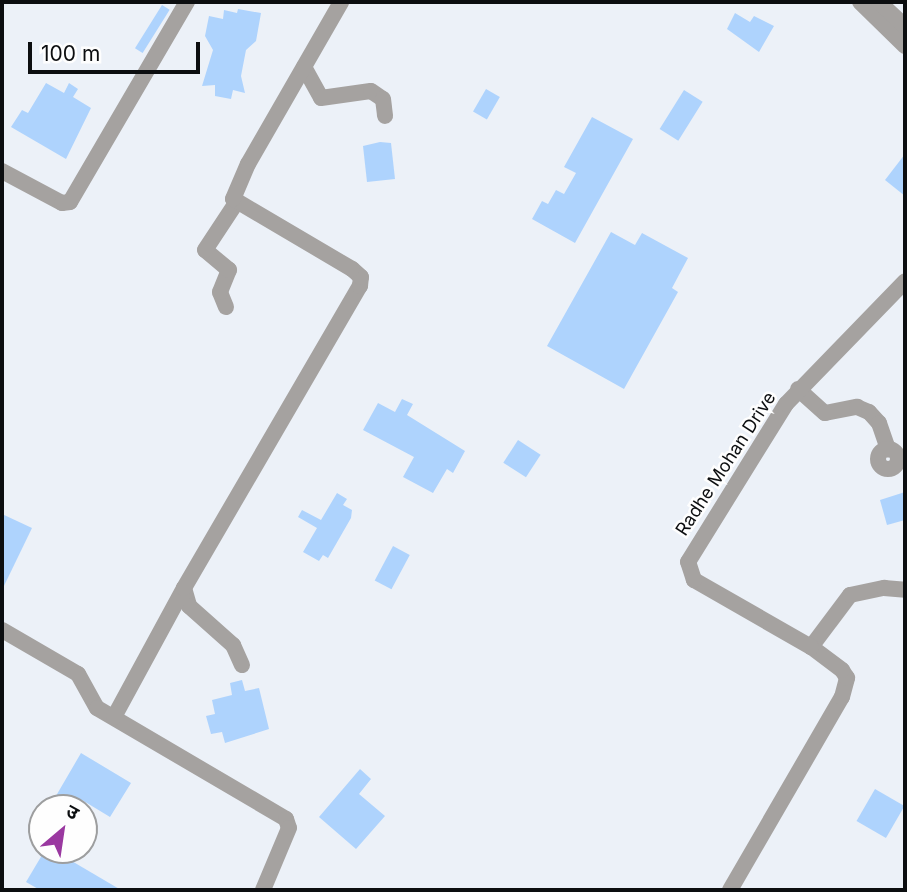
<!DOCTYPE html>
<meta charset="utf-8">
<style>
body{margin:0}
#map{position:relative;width:907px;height:892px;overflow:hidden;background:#ecf1f8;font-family:Inter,"Noto Sans Devanagari",sans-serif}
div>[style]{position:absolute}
.building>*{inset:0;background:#aed3fd;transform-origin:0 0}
.minor>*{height:16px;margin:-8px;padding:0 8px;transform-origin:8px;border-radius:8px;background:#a5a2a0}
.minor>.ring{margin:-8px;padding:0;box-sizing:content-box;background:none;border:16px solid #a5a2a0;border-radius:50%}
span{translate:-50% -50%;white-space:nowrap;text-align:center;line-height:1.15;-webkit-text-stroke:5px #fefefe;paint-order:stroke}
.street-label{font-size:18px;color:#0c0e10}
.frame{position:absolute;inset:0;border:4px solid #0c0e10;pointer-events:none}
.north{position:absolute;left:28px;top:794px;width:70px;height:70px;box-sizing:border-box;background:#fefefe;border:2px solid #9d9e9f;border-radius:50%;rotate:29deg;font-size:19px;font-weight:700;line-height:28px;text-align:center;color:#0c0e10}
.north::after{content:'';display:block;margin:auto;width:24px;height:32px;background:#9a38a0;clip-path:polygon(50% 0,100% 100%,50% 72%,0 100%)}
.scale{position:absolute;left:28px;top:42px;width:172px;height:32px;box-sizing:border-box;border:4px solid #0c0e10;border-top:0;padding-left:9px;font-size:21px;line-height:24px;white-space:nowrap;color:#0c0e10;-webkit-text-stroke:5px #fefefe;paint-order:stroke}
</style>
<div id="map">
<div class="building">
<div style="left:162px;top:5px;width:9px;height:51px;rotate:32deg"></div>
<div style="clip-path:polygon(238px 9px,261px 13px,256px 41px,246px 50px,241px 76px,245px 93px,233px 90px,231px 99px,215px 96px,215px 85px,202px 86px,213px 50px,205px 36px,209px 16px,223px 19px,224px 10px,237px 13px)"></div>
<div style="clip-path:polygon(735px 13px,750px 22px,754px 16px,774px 26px,759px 52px,727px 29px)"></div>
<div style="clip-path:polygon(46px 83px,64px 93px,69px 83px,78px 89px,73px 97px,91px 108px,66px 159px,11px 127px,22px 110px,28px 113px)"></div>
<div style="left:486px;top:89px;width:16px;height:26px;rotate:30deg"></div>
<div style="left:684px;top:90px;width:22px;height:46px;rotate:32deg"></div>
<div style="clip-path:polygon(592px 117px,633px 139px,575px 243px,532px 219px,542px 201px,548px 204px,556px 190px,564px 194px,576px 173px,564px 167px)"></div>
<div style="clip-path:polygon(380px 142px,391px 143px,395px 179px,367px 182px,363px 146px)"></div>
<div style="clip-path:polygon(905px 154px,905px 196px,885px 180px)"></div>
<div style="clip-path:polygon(611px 232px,635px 245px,642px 233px,688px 258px,672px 288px,678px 292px,624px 389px,547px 346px)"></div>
<div style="clip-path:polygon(402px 399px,413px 404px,407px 415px,465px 451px,453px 473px,447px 469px,433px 493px,403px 477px,414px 457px,363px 430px,378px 403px,395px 412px)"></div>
<div style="left:518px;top:440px;width:27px;height:27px;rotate:33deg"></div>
<div style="clip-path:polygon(905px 492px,905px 520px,887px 525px,880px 500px)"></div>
<div style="clip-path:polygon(337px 493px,347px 499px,343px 505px,352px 510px,351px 518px,328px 558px,323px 555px,319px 561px,303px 552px,317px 528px,298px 517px,302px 510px,321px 520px)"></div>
<div style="clip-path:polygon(2px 514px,32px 528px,2px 590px)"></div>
<div style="left:393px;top:546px;width:19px;height:39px;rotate:28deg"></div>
<div style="clip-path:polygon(242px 680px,245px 691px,259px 688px,269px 729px,225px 743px,222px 732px,211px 734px,206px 716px,215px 714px,212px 700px,232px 695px,230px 683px)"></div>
<div style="clip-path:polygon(81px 753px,131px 783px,110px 817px,82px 800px,78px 808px,65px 808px,53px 801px)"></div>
<div style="clip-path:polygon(360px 769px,371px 779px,359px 794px,385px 816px,356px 849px,319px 817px)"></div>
<div style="left:875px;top:789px;width:34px;height:37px;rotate:30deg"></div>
<div style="clip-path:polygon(45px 850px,53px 850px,121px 890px,40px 890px,26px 882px)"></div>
</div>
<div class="minor">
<div style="left:860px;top:2px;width:63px;rotate:44.4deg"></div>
<div style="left:879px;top:2px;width:35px;rotate:43deg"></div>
<div style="left:304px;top:67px;width:35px;rotate:61deg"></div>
<div style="left:321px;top:98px;width:50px;rotate:-8deg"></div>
<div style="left:371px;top:91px;width:14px;rotate:34deg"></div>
<div style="left:383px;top:99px;width:17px;rotate:83deg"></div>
<div style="left:2px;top:171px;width:68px;rotate:28.1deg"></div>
<div style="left:62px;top:203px;width:8px;rotate:-7deg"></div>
<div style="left:70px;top:202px;width:232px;rotate:-59.7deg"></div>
<div style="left:226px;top:307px;width:16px;rotate:-112deg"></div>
<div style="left:220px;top:292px;width:24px;rotate:-68deg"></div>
<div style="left:229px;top:270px;width:31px;rotate:-140deg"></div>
<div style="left:205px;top:250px;width:56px;rotate:-56.6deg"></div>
<div style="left:798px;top:389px;width:36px;rotate:42deg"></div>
<div style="left:825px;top:413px;width:33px;rotate:-11deg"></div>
<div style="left:857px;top:407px;width:13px;rotate:23deg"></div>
<div style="left:869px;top:412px;width:15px;rotate:48deg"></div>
<div style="left:879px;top:423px;width:28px;rotate:71deg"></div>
<div class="ring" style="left:878px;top:449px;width:4px;height:4px"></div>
<div style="left:184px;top:588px;width:19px;rotate:74deg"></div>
<div style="left:189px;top:606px;width:59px;rotate:41.6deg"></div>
<div style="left:233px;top:645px;width:22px;rotate:66deg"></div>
<div style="left:2px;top:630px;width:88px;rotate:30.1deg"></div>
<div style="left:78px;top:674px;width:39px;rotate:61deg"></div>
<div style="left:97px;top:708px;width:219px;rotate:30.4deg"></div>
<div style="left:286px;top:819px;width:9px;rotate:72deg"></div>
<div style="left:289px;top:828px;width:67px;rotate:112.8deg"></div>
<div style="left:811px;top:647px;width:65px;rotate:-53.1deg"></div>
<div style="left:850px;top:595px;width:35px;rotate:-12deg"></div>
<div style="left:884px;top:588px;width:21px;rotate:5deg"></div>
<div style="left:114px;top:717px;width:147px;rotate:-61.5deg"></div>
<div style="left:184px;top:588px;width:350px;rotate:-59.8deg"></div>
<div style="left:360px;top:286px;width:9px;rotate:-84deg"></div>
<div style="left:361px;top:277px;width:12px;rotate:-138deg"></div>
<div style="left:352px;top:269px;width:138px;rotate:-149.5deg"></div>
<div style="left:233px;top:199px;width:38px;rotate:-67deg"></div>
<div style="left:248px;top:164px;width:187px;rotate:-60.1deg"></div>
<div style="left:730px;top:890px;width:223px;rotate:-59.9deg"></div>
<div style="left:842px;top:697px;width:20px;rotate:-75deg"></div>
<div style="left:847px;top:678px;width:9px;rotate:-122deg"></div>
<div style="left:842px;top:670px;width:39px;rotate:-143deg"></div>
<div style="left:811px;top:647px;width:135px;rotate:-150.2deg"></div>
<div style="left:694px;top:580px;width:19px;rotate:-108deg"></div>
<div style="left:688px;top:562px;width:186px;rotate:-58.2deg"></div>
<div style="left:786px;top:404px;width:171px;rotate:-45.9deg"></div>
</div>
<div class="street-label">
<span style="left:726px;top:464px;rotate:-57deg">Radhe Mohan Drive</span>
</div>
<div class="frame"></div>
<div class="north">उ</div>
<div class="scale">100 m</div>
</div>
